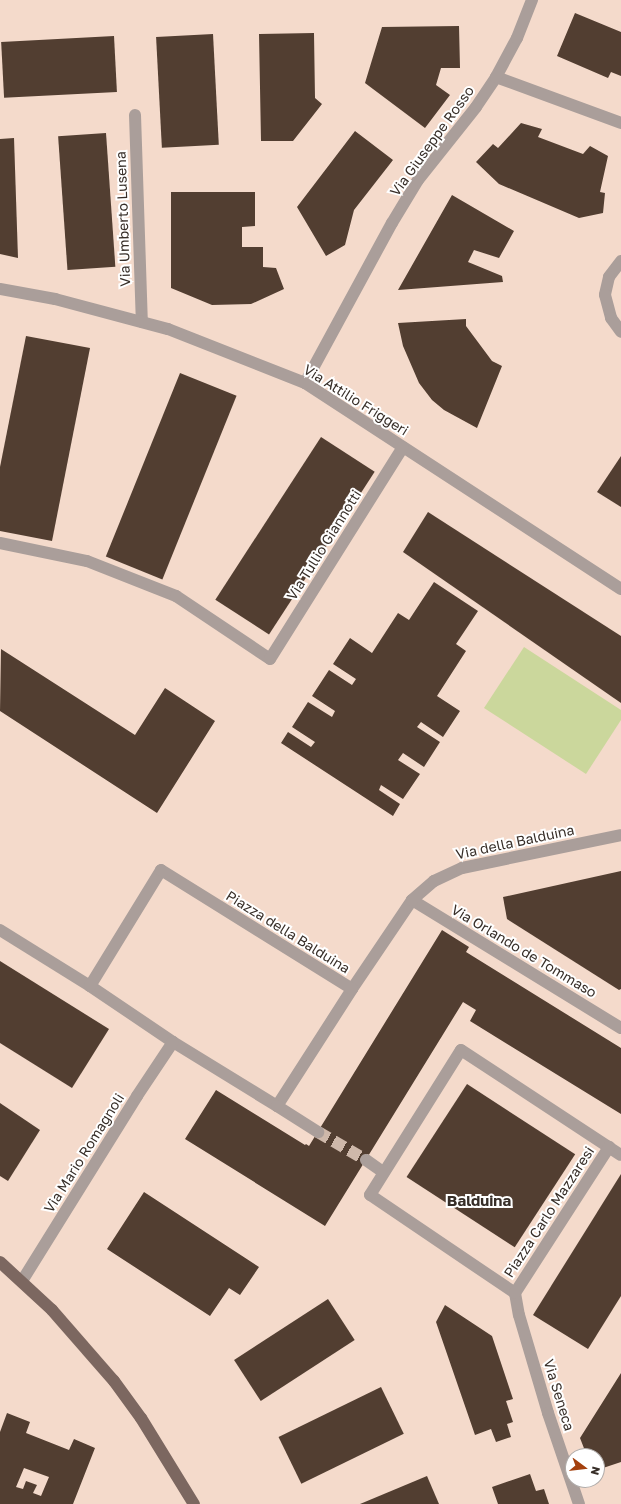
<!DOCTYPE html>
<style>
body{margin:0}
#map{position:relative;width:621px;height:1504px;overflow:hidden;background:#f4dacb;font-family:"Golos Text",sans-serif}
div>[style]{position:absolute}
.green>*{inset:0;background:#cbd79c}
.building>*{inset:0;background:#523e31;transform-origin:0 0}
.minor-tunnel>*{height:12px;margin-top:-6px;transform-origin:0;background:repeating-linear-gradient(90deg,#ceb8aa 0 12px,transparent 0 18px)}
.minor>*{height:12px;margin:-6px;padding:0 6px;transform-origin:6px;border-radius:6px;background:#aa9e9a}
.major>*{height:12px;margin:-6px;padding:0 6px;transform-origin:6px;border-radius:6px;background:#7c6760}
span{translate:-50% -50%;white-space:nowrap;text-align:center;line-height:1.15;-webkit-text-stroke:4px #fff;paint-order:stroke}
.street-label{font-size:14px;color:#372e28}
.neighbourhood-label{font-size:15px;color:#372e28;font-weight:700}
.north{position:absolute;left:565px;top:1448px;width:40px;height:40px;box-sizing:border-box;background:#fff;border:1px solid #afaba9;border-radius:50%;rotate:105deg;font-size:11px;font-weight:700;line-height:16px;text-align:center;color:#372e28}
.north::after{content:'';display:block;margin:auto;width:14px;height:18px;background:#a4400d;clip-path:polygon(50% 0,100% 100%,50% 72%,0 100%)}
</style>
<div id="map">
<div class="green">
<div style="clip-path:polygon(524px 647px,621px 710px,621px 720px,586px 774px,484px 708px)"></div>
</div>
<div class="building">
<div style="clip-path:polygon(575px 13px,621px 32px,621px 76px,611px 72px,608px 78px,557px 56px)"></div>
<div style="clip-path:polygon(459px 26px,460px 68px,441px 68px,436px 85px,450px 95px,425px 128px,365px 83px,382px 27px)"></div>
<div style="clip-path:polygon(314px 33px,315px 98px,322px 104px,293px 141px,261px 141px,259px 34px)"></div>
<div style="left:213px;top:34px;width:111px;height:57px;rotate:87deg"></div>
<div style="left:114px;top:36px;width:56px;height:113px;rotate:87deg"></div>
<div style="clip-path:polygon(521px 123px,542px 129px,538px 137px,583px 154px,590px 146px,608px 156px,600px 192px,605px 193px,603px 213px,579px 218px,499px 184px,476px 162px,493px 144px,498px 148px)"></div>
<div style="clip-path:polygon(355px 131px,393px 160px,354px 210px,345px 245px,326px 256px,297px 207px)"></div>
<div style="left:106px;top:133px;width:134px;height:48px;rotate:86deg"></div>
<div style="clip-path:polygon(14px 138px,18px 258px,0 254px,0 139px)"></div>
<div style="clip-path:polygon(171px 192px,255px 192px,255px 226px,242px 227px,242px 247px,263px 247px,263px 267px,276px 268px,284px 289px,251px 304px,212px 305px,171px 288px)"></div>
<div style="clip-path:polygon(452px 195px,514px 231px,499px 258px,474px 250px,468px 262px,502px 276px,503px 282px,398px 290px)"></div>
<div style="clip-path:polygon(466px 319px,466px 326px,492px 361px,502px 366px,477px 428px,444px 410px,432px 400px,419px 383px,403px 346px,398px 323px)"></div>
<div style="clip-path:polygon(26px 336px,90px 348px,52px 541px,0 531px,0 467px)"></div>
<div style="left:180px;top:373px;width:61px;height:198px;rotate:22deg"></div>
<div style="left:321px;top:437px;width:64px;height:194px;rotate:33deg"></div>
<div style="clip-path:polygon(621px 456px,621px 507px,597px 492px)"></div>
<div style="clip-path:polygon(428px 512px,621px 636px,621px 703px,403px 552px)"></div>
<div style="clip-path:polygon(434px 582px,478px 611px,456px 644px,466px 651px,437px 696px,460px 711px,443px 737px,421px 722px,417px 727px,440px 742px,424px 767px,403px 753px,398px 760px,420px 774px,403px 799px,381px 785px,379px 790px,400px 804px,393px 816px,281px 743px,288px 732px,311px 747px,315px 742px,292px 727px,308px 702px,332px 717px,335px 711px,312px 696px,329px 670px,352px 685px,356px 679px,333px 664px,350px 638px,372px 653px,398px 613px,409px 620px)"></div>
<div style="clip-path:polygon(1px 649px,135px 735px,165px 688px,215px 721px,157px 813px,0 711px)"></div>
<div style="clip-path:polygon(621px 871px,621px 989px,619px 990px,507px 919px,503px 897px)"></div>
<div style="clip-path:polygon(442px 930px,469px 947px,466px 952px,621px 1048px,621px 1114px,470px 1021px,476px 1010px,463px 1002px,325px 1226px,185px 1139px,216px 1090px,305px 1145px,306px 1144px,309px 1146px)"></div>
<div style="clip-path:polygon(0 961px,109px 1029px,72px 1088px,0 1043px)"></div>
<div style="left:467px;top:1084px;width:129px;height:111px;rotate:33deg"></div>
<div style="clip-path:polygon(0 1103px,40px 1130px,8px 1181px,0 1176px)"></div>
<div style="clip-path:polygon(621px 1174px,621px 1296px,588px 1349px,533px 1315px)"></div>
<div style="clip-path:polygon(144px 1192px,259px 1267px,240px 1295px,229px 1288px,210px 1316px,107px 1249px)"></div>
<div style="left:328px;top:1299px;width:49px;height:112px;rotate:57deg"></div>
<div style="clip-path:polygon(445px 1305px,492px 1336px,513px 1399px,506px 1401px,513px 1422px,507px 1424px,511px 1437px,496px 1442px,491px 1429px,475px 1435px,436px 1322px)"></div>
<div style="clip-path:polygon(621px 1373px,621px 1462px,597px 1470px,597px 1456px,587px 1456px,580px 1438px)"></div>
<div style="left:381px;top:1387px;width:52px;height:114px;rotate:64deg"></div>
<div style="clip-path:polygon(evenodd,7px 1413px,30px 1422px,26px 1433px,69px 1450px,74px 1439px,95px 1448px,73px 1504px,0 1504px,0 1432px,7px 1413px,24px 1468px,49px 1477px,41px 1496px,33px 1493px,37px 1485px,26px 1481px,23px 1489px,16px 1487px,24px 1468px)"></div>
<div style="clip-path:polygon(530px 1474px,536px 1491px,544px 1489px,549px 1504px,498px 1504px,492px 1487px)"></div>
<div style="clip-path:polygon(427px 1476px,439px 1504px,360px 1504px)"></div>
</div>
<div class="minor-tunnel">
<div style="left:318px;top:1132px;width:56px;rotate:30.3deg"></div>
</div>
<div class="minor">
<div style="left:496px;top:77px;width:133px;rotate:20.2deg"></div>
<div style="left:135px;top:115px;width:207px;rotate:88.1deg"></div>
<div style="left:621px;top:261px;width:20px;rotate:127deg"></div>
<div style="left:609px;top:277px;width:18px;rotate:103deg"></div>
<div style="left:605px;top:295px;width:24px;rotate:75deg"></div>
<div style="left:611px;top:318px;width:17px;rotate:54deg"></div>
<div style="left:0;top:289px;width:56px;rotate:10.3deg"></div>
<div style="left:55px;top:299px;width:117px;rotate:14.9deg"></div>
<div style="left:168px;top:329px;width:147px;rotate:21.5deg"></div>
<div style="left:305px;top:383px;width:377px;rotate:33.1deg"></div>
<div style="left:305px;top:383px;width:182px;rotate:-61.5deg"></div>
<div style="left:392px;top:223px;width:50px;rotate:-58.8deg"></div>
<div style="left:418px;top:180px;width:93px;rotate:-51.5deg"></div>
<div style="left:476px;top:107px;width:36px;rotate:-56deg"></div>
<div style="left:496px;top:77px;width:44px;rotate:-61.7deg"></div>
<div style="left:517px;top:38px;width:41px;rotate:-68.5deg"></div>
<div style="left:0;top:543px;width:89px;rotate:11.7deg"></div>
<div style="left:87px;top:561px;width:96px;rotate:21.5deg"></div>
<div style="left:176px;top:596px;width:113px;rotate:33.8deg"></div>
<div style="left:270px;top:659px;width:250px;rotate:-57.9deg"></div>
<div style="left:412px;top:900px;width:245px;rotate:31.5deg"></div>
<div style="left:0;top:930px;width:106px;rotate:31.9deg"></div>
<div style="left:90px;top:986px;width:100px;rotate:34deg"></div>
<div style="left:173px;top:1042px;width:122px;rotate:31.6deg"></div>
<div style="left:277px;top:1106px;width:139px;rotate:-57.3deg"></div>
<div style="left:352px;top:989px;width:107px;rotate:-56deg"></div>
<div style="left:412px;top:900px;width:29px;rotate:-41deg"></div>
<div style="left:434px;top:881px;width:31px;rotate:-25deg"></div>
<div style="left:462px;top:868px;width:162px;rotate:-11.7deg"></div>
<div style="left:90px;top:986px;width:136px;rotate:-58.5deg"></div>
<div style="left:161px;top:870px;width:225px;rotate:31.9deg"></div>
<div style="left:277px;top:1106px;width:49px;rotate:32.4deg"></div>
<div style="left:366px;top:1160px;width:21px;rotate:35deg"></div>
<div style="left:22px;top:1281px;width:218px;rotate:-58.1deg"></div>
<div style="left:137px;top:1096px;width:65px;rotate:-56.3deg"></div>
<div style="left:515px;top:1293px;width:175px;rotate:-145.9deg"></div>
<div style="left:370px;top:1195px;width:171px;rotate:-57.9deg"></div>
<div style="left:461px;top:1050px;width:191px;rotate:33.3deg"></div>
<div style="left:515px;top:1293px;width:22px;rotate:80deg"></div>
<div style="left:519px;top:1315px;width:102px;rotate:73.5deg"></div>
<div style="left:548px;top:1413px;width:96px;rotate:71.2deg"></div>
<div style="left:515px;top:1293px;width:174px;rotate:-57.2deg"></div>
</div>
<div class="major">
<div style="left:0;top:1262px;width:71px;rotate:42.7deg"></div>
<div style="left:52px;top:1310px;width:94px;rotate:48.9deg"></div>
<div style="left:114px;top:1381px;width:46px;rotate:53.9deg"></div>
<div style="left:141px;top:1418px;width:101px;rotate:58.4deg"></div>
</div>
<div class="street-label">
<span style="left:432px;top:141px;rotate:-54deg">Via Giuseppe Rosso</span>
<span style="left:123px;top:219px;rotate:-92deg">Via Umberto Lusena</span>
<span style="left:356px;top:400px;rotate:32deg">Via Attilio Friggeri</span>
<span style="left:324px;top:545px;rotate:-58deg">Via Tullio Giannotti</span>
<span style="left:515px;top:842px;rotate:-12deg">Via della Balduina</span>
<span style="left:288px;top:932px;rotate:32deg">Piazza della Balduina</span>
<span style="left:524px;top:951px;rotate:31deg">Via Orlando de Tommaso</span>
<span style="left:84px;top:1153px;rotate:-58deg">Via Mario Romagnoli</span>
<span style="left:549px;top:1212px;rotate:-57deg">Piazza Carlo Mazzaresi</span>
<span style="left:559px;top:1395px;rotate:73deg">Via Seneca</span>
</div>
<div class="neighbourhood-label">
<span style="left:479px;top:1201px">Balduina</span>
</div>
<div class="north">N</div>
</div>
